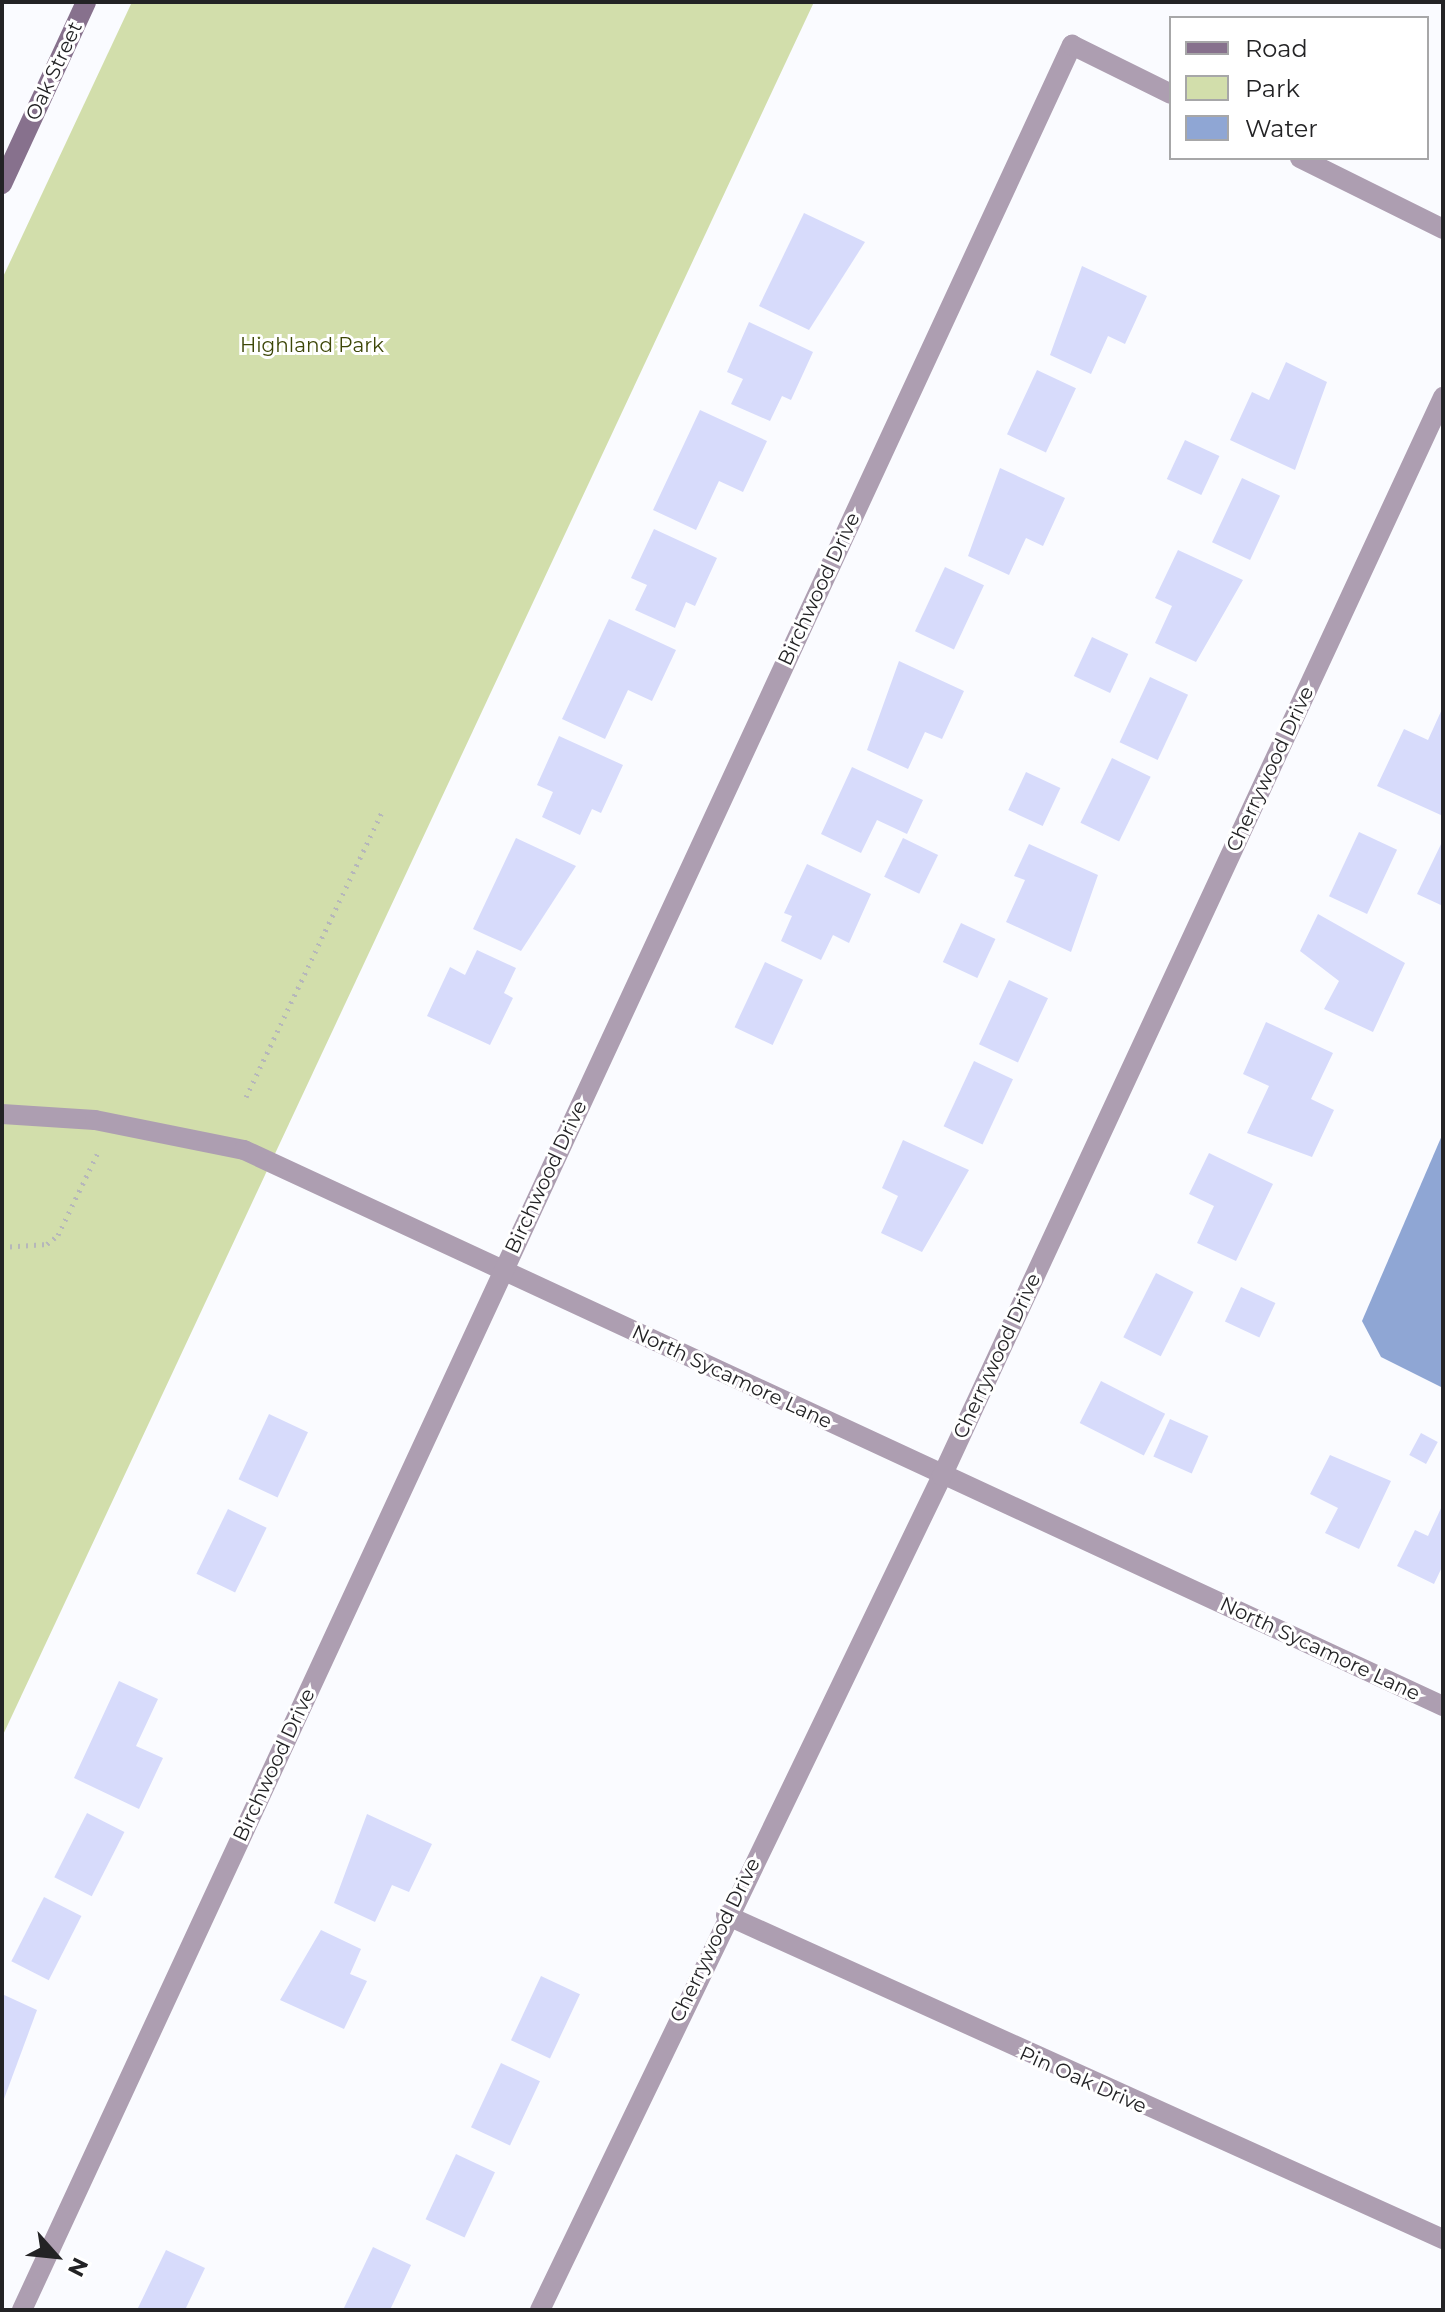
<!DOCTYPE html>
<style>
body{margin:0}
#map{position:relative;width:1445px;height:2312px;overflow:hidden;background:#fafbff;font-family:Montserrat,sans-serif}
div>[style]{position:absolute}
.green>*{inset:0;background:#d2deab}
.water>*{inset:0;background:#8fa6d4}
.building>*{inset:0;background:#d7dbfb;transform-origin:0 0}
.path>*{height:5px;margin-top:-2.5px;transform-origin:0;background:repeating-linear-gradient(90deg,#b6b7ba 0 2px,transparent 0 8px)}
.street>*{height:20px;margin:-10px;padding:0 10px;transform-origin:10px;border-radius:10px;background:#ad9eb1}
.secondary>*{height:20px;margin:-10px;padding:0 10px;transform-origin:10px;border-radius:10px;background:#87718d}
span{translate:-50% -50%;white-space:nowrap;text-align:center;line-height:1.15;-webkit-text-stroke:6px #fff;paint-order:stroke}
.street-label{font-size:20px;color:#232325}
.park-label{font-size:20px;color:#3d4708}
.frame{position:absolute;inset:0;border:4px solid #232325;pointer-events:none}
.legend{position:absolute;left:1169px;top:16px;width:260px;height:144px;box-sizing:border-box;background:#fff;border:2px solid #a7a7a8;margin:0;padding:10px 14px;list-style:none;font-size:24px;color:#232325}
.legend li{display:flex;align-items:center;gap:16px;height:40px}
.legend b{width:40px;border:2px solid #a7a7a8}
.north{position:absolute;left:16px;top:2216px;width:80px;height:80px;-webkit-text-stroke:6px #fff;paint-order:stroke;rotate:117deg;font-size:22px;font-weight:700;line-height:32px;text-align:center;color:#232325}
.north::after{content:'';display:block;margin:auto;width:28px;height:36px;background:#232325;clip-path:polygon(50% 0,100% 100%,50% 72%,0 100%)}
</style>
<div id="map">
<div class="green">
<div style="clip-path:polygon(132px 2px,814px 2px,2px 1737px,2px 279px)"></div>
</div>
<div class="water">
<div style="clip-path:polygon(1443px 1133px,1443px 1388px,1381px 1357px,1362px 1321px)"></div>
</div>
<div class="building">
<div style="clip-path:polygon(804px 213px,865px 242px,809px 330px,759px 306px)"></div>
<div style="clip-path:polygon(1082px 266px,1147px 296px,1125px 344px,1108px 336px,1091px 374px,1050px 355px)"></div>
<div style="clip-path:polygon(749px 322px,813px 352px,791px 400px,782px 396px,770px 421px,731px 404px,743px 379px,727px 372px)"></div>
<div style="clip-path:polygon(1286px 362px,1327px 382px,1295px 470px,1230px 440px,1252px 392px,1269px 400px)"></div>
<div style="left:1037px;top:370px;width:43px;height:71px;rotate:25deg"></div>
<div style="clip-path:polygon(700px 410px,767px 441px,743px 492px,719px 481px,696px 530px,653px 510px)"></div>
<div style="left:1185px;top:440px;width:38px;height:43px;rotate:25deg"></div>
<div style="clip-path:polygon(1000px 468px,1065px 498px,1043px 546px,1026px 538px,1009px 575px,968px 556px)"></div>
<div style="left:1242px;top:478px;width:42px;height:71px;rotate:25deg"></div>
<div style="clip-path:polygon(654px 529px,717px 558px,695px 606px,686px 602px,675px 628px,635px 610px,647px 585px,631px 578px)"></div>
<div style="clip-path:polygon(1178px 550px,1243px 580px,1196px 662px,1155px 643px,1172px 606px,1155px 598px)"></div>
<div style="left:945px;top:567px;width:43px;height:71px;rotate:25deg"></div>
<div style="clip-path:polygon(609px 619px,676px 650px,652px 701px,628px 690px,605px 739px,562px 719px)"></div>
<div style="left:1092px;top:637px;width:40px;height:43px;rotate:25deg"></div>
<div style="clip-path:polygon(899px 661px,964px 691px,942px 739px,925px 732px,908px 769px,867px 750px)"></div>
<div style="left:1150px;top:677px;width:42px;height:72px;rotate:25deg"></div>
<div style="clip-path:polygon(1443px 707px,1443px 816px,1377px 786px,1404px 729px,1428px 740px)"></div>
<div style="clip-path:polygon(559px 736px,623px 765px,601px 813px,592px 809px,580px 835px,542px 817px,553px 792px,537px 785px)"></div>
<div style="left:1112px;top:758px;width:43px;height:72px;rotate:26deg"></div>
<div style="clip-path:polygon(852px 767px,923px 800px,907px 834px,877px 820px,861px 853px,821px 834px)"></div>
<div style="left:1026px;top:772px;width:38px;height:42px;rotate:25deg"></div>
<div style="left:1359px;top:832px;width:42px;height:71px;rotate:25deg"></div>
<div style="clip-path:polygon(516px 838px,576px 866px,521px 951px,473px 929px)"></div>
<div style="left:903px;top:838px;width:39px;height:43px;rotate:26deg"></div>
<div style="clip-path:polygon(1443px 840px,1443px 906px,1417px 894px)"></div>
<div style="clip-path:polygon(1029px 844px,1098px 875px,1071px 952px,1006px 922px,1025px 880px,1014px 876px)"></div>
<div style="clip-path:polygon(807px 864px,871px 894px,849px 943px,833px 935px,821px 960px,781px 941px,792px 916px,784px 913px)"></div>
<div style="clip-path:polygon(1318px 914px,1405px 963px,1373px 1032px,1324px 1009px,1339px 981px,1300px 951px)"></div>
<div style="left:961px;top:923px;width:38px;height:43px;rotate:25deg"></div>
<div style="clip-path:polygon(477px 950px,516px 968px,504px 993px,513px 998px,490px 1045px,427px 1016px,450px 967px,465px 975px)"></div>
<div style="left:765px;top:962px;width:42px;height:72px;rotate:25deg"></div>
<div style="left:1009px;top:980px;width:43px;height:71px;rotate:25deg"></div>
<div style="clip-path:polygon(1266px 1022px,1333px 1053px,1311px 1099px,1334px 1110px,1312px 1157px,1247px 1133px,1269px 1086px,1243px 1074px)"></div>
<div style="left:974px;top:1061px;width:43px;height:72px;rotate:25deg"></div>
<div style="clip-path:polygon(903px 1140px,969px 1170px,922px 1252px,881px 1233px,898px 1196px,882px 1188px)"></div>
<div style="clip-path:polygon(1209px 1153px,1273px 1184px,1236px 1261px,1197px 1243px,1214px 1206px,1189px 1194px)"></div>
<div style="left:1156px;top:1273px;width:42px;height:72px;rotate:27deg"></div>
<div style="left:1241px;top:1287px;width:38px;height:38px;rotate:25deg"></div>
<div style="left:1101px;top:1381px;width:72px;height:47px;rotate:27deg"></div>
<div style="left:269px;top:1414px;width:43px;height:72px;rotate:25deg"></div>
<div style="left:1170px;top:1419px;width:42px;height:41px;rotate:24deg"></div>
<div style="left:1421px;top:1433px;width:19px;height:25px;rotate:28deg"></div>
<div style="clip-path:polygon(1330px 1455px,1391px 1481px,1359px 1549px,1325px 1533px,1338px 1508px,1310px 1494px)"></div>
<div style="clip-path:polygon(1443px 1504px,1443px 1565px,1434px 1584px,1397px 1566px,1415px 1530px,1428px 1536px)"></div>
<div style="left:228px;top:1509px;width:43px;height:72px;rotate:26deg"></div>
<div style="clip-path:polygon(119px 1681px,158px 1699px,136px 1746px,163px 1758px,139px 1809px,74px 1778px)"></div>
<div style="left:87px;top:1813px;width:42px;height:72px;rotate:27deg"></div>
<div style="clip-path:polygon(367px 1814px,432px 1844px,409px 1892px,392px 1885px,375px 1922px,334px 1903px)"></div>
<div style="left:44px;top:1897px;width:42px;height:72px;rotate:27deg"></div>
<div style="clip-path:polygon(321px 1930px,361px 1949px,350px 1974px,367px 1981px,344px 2029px,280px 2000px)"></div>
<div style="left:541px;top:1976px;width:43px;height:71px;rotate:25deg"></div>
<div style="clip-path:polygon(2px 1994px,37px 2010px,4px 2099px,2px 2098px)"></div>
<div style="left:501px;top:2063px;width:43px;height:71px;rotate:25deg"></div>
<div style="left:456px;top:2154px;width:43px;height:72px;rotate:25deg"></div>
<div style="clip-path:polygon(373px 2247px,411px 2265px,390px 2310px,343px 2310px)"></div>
<div style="clip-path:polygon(166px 2250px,205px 2268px,185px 2310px,137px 2310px)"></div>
</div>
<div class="path">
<div style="left:246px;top:1097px;width:318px;rotate:-64.5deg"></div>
<div style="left:2px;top:1247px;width:45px;rotate:-3.8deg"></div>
<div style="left:47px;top:1244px;width:14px;rotate:-39deg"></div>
<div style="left:58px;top:1235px;width:94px;rotate:-64.2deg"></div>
</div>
<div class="street">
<div style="left:1300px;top:158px;width:160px;rotate:26.4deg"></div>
<div style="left:2px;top:1114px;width:93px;rotate:3.7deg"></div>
<div style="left:95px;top:1120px;width:152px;rotate:11.4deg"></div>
<div style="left:244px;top:1150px;width:1322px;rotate:24.88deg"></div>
<div style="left:726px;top:1915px;width:787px;rotate:24.32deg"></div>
<div style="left:22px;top:2310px;width:2497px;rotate:-65.13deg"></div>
<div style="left:1072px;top:45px;width:110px;rotate:26.3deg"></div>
<div style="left:540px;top:2310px;width:926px;rotate:-64.27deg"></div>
<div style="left:942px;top:1476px;width:1190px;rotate:-65.09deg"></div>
</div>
<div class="secondary">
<div style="left:2px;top:184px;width:200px;rotate:-65.2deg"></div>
</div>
<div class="street-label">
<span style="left:54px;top:71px;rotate:-65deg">Oak Street</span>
<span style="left:819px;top:589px;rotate:-65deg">Birchwood Drive</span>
<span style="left:1270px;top:769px;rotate:-65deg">Cherrywood Drive</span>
<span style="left:546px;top:1177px;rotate:-65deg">Birchwood Drive</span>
<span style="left:997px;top:1356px;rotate:-65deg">Cherrywood Drive</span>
<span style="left:732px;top:1377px;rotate:25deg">North Sycamore Lane</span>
<span style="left:1320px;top:1649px;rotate:25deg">North Sycamore Lane</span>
<span style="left:274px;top:1765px;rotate:-65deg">Birchwood Drive</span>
<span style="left:715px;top:1940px;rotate:-64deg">Cherrywood Drive</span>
<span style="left:1083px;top:2080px;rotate:24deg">Pin Oak Drive</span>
</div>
<div class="park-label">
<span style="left:312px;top:345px">Highland Park</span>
</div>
<div class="frame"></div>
<ul class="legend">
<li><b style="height:10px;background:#87718d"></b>Road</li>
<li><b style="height:22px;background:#d2deab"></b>Park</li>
<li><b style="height:22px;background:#8fa6d4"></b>Water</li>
</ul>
<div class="north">N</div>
</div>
